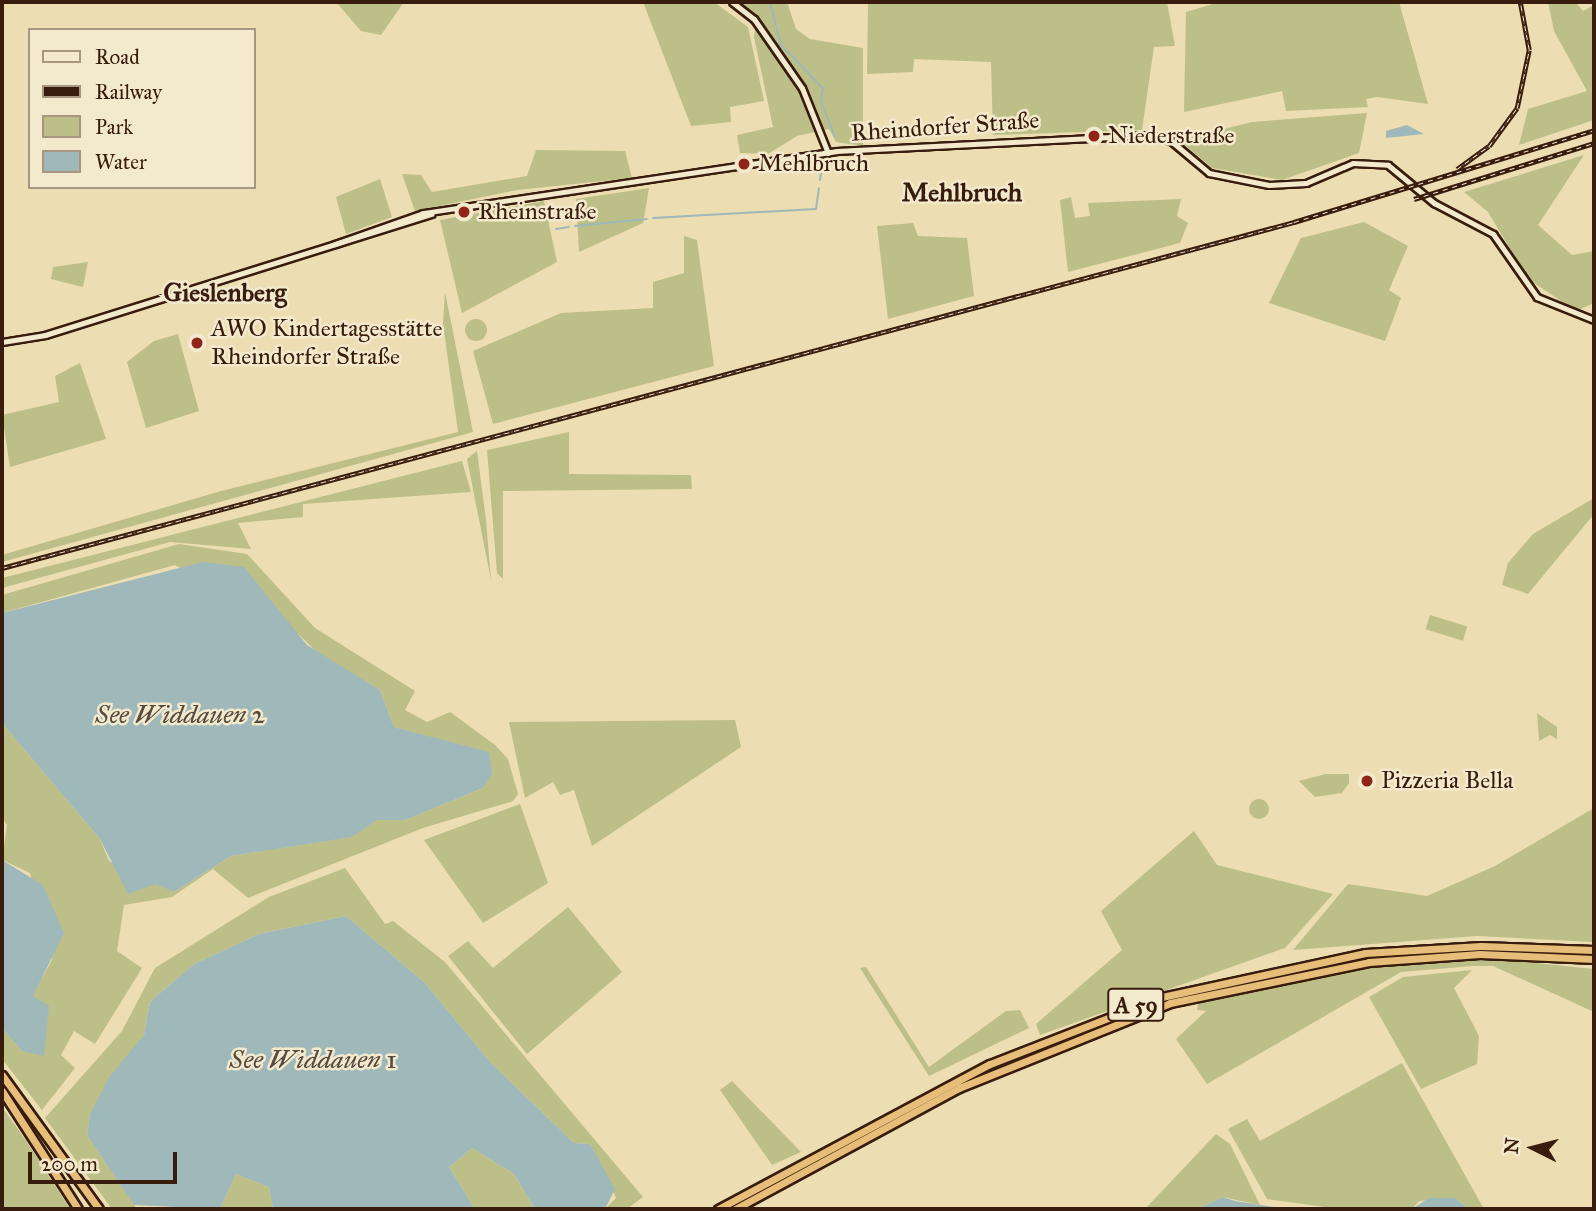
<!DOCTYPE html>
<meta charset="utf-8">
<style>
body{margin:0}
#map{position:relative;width:1596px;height:1211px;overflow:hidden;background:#ecddb2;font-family:"IM FELL Great Primer",serif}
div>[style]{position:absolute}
.green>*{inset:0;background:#bdbf88;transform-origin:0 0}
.round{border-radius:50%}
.water>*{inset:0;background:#9fb8b9}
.stream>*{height:2px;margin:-1px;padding:0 1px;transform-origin:1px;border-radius:1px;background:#9fb8b9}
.roads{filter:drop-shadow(2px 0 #381c0d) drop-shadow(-2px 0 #381c0d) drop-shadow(0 2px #381c0d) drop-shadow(0 -2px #381c0d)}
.secondary>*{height:5px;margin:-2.5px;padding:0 2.5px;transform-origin:2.5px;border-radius:2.5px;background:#f3e9cd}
.highway>*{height:7px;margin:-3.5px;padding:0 3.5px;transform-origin:3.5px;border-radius:3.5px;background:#e6be79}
.rail>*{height:4.5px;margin-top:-2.25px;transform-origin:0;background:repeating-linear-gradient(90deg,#f3e9cd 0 5px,#381c0d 0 10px);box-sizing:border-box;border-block:2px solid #381c0d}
.dots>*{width:19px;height:19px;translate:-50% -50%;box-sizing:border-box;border:4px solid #f3e9cd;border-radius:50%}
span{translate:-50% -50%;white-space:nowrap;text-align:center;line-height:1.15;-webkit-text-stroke:5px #f3e9cd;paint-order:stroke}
.shield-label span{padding:2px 5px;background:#f3e9cd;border:2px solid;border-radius:5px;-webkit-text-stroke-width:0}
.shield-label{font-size:23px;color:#381c0d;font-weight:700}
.street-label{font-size:24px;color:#381c0d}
.poi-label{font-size:24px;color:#381c0d}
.left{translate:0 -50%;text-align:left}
.neighbourhood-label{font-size:26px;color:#381c0d;font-weight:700}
.water-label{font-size:26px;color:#574b41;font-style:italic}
.frame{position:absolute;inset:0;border:4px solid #381c0d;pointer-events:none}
.legend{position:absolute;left:28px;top:28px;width:228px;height:161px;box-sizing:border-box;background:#f3e9cd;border:2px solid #a89780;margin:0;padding:9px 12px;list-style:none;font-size:21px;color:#381c0d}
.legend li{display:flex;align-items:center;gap:14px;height:35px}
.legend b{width:35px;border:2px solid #a89780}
.north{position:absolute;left:1498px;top:1113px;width:70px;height:70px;-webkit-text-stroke:5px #f3e9cd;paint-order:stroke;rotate:276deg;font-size:19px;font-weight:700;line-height:28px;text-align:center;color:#381c0d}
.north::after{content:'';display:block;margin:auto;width:24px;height:32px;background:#381c0d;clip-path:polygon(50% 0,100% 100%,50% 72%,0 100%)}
.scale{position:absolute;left:28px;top:1152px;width:149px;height:32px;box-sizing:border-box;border:4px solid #381c0d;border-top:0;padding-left:9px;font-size:21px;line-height:24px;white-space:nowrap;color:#381c0d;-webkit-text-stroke:5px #f3e9cd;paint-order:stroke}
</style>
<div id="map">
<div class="green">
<div style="clip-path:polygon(336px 2px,404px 2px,381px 35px,361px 31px)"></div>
<div style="clip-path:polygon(643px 2px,714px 2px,748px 27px,764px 101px,730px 107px,731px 122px,691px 126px)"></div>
<div style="clip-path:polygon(735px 2px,787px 2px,796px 29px,810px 39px,863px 48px,863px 146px,836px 142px,829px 129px,797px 136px,768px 154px,740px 153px,737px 135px,773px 127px,754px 37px,756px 18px)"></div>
<div style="clip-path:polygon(868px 2px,1167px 2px,1175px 46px,1154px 47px,1142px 130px,993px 135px,991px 62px,914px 59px,913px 72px,867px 74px)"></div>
<div style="clip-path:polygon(1220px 2px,1399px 2px,1428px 104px,1377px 97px,1366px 99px,1368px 107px,1286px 111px,1282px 91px,1184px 112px,1186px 12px)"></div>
<div style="clip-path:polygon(1548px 2px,1575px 2px,1583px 11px,1594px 5px,1594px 120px,1519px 145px,1528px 109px,1587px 91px,1554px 31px)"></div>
<div style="clip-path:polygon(1367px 113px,1359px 153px,1282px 180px,1212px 168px,1179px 140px,1252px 122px)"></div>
<div style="clip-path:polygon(536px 150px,625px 151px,632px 178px,517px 190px,415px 211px,402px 174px,421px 175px,432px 192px,527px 176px)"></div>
<div style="clip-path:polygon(1584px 155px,1538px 225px,1572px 255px,1594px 251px,1594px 303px,1576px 311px,1528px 279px,1488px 212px,1464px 192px)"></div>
<div style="clip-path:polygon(380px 179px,392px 217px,346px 234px,336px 197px)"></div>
<div style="clip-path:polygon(649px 188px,643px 223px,579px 252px,576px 199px)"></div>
<div style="clip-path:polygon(1071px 197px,1075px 218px,1090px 216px,1088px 203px,1181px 199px,1177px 216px,1188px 223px,1180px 243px,1068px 272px,1060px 200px)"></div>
<div style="clip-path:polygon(544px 201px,557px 262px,462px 313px,440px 220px)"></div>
<div style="clip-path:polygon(1364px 222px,1408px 246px,1389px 290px,1401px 298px,1385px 341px,1269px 303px,1301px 238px)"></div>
<div style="clip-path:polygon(913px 223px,918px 236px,967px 238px,974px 296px,888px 319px,877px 226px)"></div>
<div style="clip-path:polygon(684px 236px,697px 240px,714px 366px,493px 424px,473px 351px,561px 313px,653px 308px,653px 282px,684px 273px)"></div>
<div style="clip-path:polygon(88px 262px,83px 287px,51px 279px,53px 267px)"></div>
<div style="clip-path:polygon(445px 292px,473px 432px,2px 562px,2px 555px,221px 491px,458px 432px,443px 324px)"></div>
<div class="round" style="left:465px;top:319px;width:22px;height:22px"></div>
<div style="clip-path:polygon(178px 334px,199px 411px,146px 428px,127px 362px,154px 341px)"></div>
<div style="clip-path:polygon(80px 363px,106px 439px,10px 467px,2px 415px,59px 402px,55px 376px)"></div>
<div style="clip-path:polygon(569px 432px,569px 474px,691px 475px,692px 489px,503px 491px,503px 579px,497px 573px,487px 450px)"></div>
<div style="clip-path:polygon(477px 451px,486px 520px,491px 580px,467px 459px)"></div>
<div style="clip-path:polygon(462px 461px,471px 492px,303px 504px,303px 517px,238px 523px,251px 549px,170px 542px,2px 588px,2px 578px)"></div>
<div style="clip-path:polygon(1594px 498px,1594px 514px,1528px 594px,1502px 585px,1508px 563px,1533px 534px)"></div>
<div style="clip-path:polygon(179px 544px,247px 554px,315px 628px,415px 691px,405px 710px,427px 722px,450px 712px,495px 745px,508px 759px,518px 794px,513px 801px,423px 828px,248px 898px,213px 869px,172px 897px,124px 905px,117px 951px,142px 968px,95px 1044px,74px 1031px,61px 1055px,75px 1068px,42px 1110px,2px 1059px,2px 1028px,22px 1051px,32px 996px,52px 960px,30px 873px,2px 860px,7px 825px,2px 818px,2px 723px,100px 839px,109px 861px,174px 892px,231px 856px,351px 837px,377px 820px,405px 820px,483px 788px,489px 753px,394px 727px,380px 690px,318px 653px,290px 626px,175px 565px,2px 613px,2px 595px)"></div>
<div style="left:1430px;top:615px;width:39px;height:15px;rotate:17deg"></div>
<div style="clip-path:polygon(1537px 713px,1557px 727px,1557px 739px,1550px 735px,1539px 741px)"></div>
<div style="clip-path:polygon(735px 720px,741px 747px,592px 846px,574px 790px,560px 795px,553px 782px,525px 798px,509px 722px)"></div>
<div style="clip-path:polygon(1326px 774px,1349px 774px,1349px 783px,1342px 793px,1315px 797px,1299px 781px)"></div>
<div class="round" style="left:1249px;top:799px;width:20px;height:20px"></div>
<div style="clip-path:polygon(520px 804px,548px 883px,483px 923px,424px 840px)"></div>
<div style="clip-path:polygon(1594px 808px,1594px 942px,1477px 936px,1293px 950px,1348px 884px,1427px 896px,1495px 866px)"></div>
<div style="clip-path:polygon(1194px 831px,1217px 865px,1333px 894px,1285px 948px,1040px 1035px,1036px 1024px,1122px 950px,1101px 911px)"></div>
<div style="clip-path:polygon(345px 868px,385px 924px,393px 921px,445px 962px,643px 1197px,627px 1209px,605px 1209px,616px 1198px,590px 1144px,574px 1143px,491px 1063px,424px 982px,346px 916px,259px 934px,194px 964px,150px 1002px,144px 1035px,90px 1114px,87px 1135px,137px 1209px,112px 1209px,45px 1118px,122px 1031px,155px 968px,269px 897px)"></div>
<div style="clip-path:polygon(568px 907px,622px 972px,527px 1054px,448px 956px,468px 941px,493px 968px)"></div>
<div style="clip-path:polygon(1497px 959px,1594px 969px,1594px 1012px,1493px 966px,1473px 966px,1401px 972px,1207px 1084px,1176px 1039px,1206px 1011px,1197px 1010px,1199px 1000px,1394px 964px)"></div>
<div style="clip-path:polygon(866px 967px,929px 1067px,1006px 1011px,1020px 1010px,1029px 1028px,929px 1076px,860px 968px)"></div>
<div style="clip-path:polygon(1472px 970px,1454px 988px,1479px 1036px,1477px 1064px,1421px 1089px,1369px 997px,1403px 977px)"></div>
<div style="clip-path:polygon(1402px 1063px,1484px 1209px,1469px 1209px,1455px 1198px,1419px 1201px,1412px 1209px,1339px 1209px,1267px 1199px,1228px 1129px,1247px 1119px,1260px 1141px)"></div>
<div style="clip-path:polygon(732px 1081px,801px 1152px,772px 1165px,720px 1090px)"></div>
<div style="clip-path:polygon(2px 1107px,25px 1139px,70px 1209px,2px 1209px)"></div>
<div style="clip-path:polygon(1216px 1134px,1230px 1144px,1260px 1205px,1223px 1197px,1197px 1209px,1145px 1209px)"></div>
<div style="clip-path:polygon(472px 1148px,514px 1174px,535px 1209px,475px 1209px,449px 1167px)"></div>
<div style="clip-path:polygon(236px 1174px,269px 1187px,273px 1209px,220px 1209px)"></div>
</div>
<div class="water">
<div style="clip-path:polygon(1407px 125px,1424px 134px,1386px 138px,1386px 131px)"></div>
<div style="clip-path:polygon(203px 562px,244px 567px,307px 645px,380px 690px,394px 727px,489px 752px,492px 774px,483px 788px,405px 820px,377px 820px,352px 837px,231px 856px,174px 892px,155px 884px,128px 894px,100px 839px,2px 723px,2px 613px)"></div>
<div style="clip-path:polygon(2px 860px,43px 885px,64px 933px,33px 996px,49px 1006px,44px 1056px,22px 1051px,2px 1028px)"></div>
<div style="clip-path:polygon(346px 916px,424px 982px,491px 1063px,574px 1143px,590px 1144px,615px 1189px,605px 1209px,535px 1209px,514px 1174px,472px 1148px,449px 1167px,475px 1209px,273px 1209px,269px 1187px,236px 1174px,220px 1209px,134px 1205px,87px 1135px,90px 1114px,110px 1076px,144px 1035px,150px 1002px,194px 964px,259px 934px)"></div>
<div style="clip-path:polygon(1223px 1197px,1235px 1201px,1287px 1209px,1197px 1209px)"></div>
<div style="clip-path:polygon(1429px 1198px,1455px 1198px,1469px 1209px,1412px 1209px)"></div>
</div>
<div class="stream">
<div style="left:770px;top:2px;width:44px;rotate:75.7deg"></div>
<div style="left:781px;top:45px;width:60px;rotate:45.7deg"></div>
<div style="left:823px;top:88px;width:14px;rotate:98deg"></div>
<div style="left:821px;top:102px;width:37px;rotate:68deg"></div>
<div style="left:820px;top:180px;width:15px;rotate:-82deg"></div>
<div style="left:653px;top:218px;width:163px;rotate:-3.2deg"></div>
<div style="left:816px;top:209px;width:21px;rotate:-82deg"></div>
<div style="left:575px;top:226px;width:72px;rotate:-5.6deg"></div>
<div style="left:556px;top:229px;width:13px;rotate:-9deg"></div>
</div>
<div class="roads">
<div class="secondary">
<div style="left:732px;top:2px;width:28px;rotate:38deg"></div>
<div style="left:754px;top:19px;width:84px;rotate:55.2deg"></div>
<div style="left:802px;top:88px;width:70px;rotate:68.2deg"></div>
<div style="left:335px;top:244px;width:93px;rotate:-19.4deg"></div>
<div style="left:423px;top:213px;width:418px;rotate:-8.5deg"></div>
<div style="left:836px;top:151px;width:315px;rotate:-2.9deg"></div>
<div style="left:1151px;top:135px;width:21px;rotate:17deg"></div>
<div style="left:1171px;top:141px;width:50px;rotate:40.1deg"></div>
<div style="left:1209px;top:173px;width:61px;rotate:11.3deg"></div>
<div style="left:1269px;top:185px;width:37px;rotate:-3deg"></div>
<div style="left:1306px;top:183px;width:51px;rotate:-23.1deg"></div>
<div style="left:1353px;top:163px;width:35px;rotate:3deg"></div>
<div style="left:1388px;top:165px;width:60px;rotate:39.6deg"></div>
<div style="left:1434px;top:203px;width:67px;rotate:27.7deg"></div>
<div style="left:1493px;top:234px;width:77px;rotate:55.1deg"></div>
<div style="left:1537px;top:297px;width:61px;rotate:22deg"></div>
<div style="left:2px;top:342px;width:44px;rotate:-9.2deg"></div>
<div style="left:45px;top:335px;width:405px;rotate:-17.4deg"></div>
</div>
<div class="highway">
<div style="left:2px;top:1075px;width:165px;rotate:54.1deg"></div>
<div style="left:2px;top:1091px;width:140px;rotate:57.2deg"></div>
<div style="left:718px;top:1209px;width:308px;rotate:-28.1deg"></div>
<div style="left:990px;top:1064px;width:185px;rotate:-21.3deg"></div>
<div style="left:1162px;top:997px;width:208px;rotate:-12.2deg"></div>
<div style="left:1365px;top:953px;width:116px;rotate:-3.5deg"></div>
<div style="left:1481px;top:946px;width:113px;rotate:2deg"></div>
<div style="left:735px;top:1209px;width:255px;rotate:-28.4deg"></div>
<div style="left:959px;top:1088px;width:227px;rotate:-21.9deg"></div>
<div style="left:1170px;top:1003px;width:203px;rotate:-11.6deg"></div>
<div style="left:1369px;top:962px;width:111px;rotate:-4.1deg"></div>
<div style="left:1480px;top:954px;width:114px;rotate:2.5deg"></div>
</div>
</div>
<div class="rail">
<div style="left:1457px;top:169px;width:39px;rotate:-36deg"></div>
<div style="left:1489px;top:146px;width:47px;rotate:-53.6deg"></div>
<div style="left:1517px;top:108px;width:59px;rotate:-78.3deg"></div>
<div style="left:1529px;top:50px;width:49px;rotate:-100.6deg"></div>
<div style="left:1414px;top:199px;width:189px;rotate:-17.3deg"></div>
<div style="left:2px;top:568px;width:1338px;rotate:-14.99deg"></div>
<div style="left:1294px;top:222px;width:314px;rotate:-17deg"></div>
</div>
<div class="dots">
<div style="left:1094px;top:136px;background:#8f2418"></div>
<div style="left:744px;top:164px;background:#8f2418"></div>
<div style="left:464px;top:212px;background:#8f2418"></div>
<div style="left:197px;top:343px;background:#8f2418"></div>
<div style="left:1367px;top:781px;background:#8f2418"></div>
</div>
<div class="shield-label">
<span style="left:1136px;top:1005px">A 59</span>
</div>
<div class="street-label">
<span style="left:945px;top:127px;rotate:-4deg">Rheindorfer Straße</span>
</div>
<div class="poi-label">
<span class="left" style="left:1108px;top:136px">Niederstraße</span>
<span class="left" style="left:758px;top:164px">Mehlbruch</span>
<span class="left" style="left:478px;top:212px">Rheinstraße</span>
<span class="left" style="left:211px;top:343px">AWO Kindertagesstätte<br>Rheindorfer Straße</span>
<span class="left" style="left:1381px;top:781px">Pizzeria Bella</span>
</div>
<div class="neighbourhood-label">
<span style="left:962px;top:193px">Mehlbruch</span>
<span style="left:225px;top:293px">Gieslenberg</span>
</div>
<div class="water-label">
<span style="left:180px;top:715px">See Widdauen 2</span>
<span style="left:313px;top:1060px">See Widdauen 1</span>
</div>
<div class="frame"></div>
<ul class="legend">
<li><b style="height:9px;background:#f3e9cd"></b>Road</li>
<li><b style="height:9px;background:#381c0d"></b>Railway</li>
<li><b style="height:19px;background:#bdbf88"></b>Park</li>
<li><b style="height:19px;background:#9fb8b9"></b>Water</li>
</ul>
<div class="north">N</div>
<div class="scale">200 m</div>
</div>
